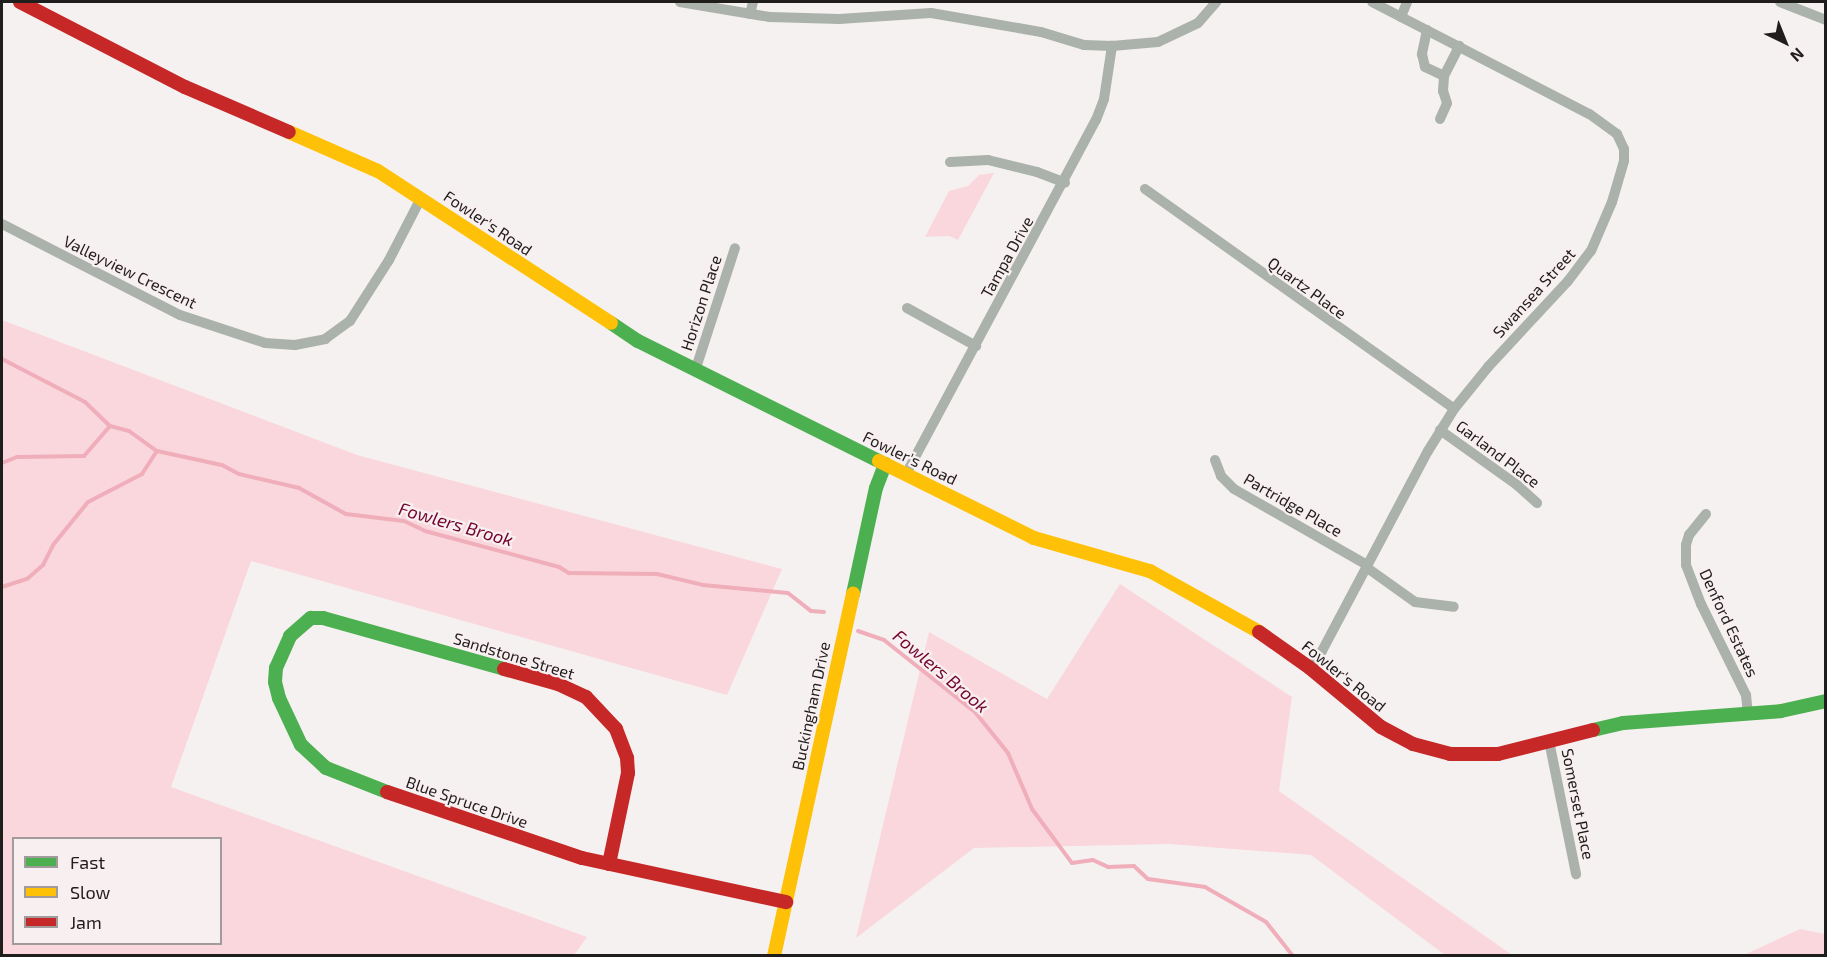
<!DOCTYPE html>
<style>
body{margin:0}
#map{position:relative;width:1827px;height:957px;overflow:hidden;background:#f6f1f1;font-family:"Exo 2",sans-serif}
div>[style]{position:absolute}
.green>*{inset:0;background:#fad7dc}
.stream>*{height:4px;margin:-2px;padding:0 2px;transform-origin:2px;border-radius:2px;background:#efaeba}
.street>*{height:10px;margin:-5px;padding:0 5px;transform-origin:5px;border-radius:5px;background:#aab2ab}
.fast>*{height:14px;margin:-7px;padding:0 7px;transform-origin:7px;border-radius:7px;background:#4caf50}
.slow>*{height:14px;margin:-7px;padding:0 7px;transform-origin:7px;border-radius:7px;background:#ffc107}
.jam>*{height:14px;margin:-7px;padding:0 7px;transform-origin:7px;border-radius:7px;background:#c62828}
span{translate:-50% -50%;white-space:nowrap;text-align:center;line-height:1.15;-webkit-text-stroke:4.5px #f8eff0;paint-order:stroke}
.street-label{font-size:16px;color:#201d1d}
.water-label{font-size:18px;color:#74052f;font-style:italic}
.frame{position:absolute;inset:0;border:3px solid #201d1d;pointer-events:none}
.legend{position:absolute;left:12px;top:837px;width:210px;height:108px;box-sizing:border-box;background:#f8eff0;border:2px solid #a29b9c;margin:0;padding:8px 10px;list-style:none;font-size:18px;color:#201d1d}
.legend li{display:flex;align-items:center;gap:12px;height:30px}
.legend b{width:30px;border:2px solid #a29b9c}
.north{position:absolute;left:1755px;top:12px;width:60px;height:60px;-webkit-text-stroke:4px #f8eff0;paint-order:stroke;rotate:137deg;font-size:16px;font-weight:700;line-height:24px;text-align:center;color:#201d1d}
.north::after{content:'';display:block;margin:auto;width:21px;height:27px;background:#201d1d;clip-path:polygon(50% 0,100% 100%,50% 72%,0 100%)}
</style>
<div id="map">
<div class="green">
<div style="clip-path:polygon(994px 173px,958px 240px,949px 236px,925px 237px,949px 191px,968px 186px,979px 175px)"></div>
<div style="clip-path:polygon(evenodd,2px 320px,357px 455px,782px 569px,727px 695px,251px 561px,171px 787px,587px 937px,574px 955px,2px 955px,2px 320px,14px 838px,220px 838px,220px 944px,14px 944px,14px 838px)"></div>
<div style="clip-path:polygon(1120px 584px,1292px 697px,1279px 791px,1512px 955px,1445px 955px,1311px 855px,1169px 844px,974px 848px,856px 938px,929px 632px,1047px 699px)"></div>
<div style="clip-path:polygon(1800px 929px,1825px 934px,1825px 955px,1744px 955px)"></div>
</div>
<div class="stream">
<div style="left:2px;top:359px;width:93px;rotate:27.4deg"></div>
<div style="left:85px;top:402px;width:35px;rotate:44deg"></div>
<div style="left:110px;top:426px;width:20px;rotate:15deg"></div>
<div style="left:129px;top:431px;width:34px;rotate:36deg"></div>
<div style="left:157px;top:451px;width:66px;rotate:12.2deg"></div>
<div style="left:222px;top:465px;width:19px;rotate:28deg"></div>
<div style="left:239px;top:474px;width:62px;rotate:13.1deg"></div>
<div style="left:299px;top:488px;width:54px;rotate:29deg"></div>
<div style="left:346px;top:514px;width:58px;rotate:6.9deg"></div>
<div style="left:404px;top:521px;width:23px;rotate:25deg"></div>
<div style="left:425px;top:531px;width:139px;rotate:15deg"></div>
<div style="left:559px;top:567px;width:12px;rotate:31deg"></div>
<div style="left:569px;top:573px;width:88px;rotate:0.7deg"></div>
<div style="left:657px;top:574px;width:47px;rotate:13.4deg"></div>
<div style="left:703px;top:585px;width:85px;rotate:5.4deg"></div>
<div style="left:788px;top:593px;width:29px;rotate:38deg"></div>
<div style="left:811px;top:611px;width:13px;rotate:4deg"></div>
<div style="left:2px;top:463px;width:16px;rotate:-22deg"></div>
<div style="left:17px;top:457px;width:67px;rotate:-0.9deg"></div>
<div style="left:84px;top:456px;width:40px;rotate:-49deg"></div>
<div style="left:2px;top:587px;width:26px;rotate:-18deg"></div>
<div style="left:27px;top:579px;width:21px;rotate:-41deg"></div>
<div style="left:43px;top:565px;width:22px;rotate:-63deg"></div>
<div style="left:53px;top:545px;width:55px;rotate:-50.9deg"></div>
<div style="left:88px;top:502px;width:61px;rotate:-27.4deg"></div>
<div style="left:142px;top:474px;width:27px;rotate:-57deg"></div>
<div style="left:858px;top:631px;width:28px;rotate:19deg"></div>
<div style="left:884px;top:640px;width:116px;rotate:38.4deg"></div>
<div style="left:975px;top:712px;width:53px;rotate:51.2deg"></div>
<div style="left:1008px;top:753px;width:61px;rotate:66.8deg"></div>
<div style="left:1032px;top:809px;width:67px;rotate:53.5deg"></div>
<div style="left:1072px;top:863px;width:21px;rotate:-8deg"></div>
<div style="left:1093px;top:860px;width:17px;rotate:25deg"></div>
<div style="left:1108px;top:867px;width:26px;rotate:-2deg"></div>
<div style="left:1134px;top:866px;width:19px;rotate:43deg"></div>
<div style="left:1148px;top:879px;width:58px;rotate:8deg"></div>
<div style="left:1205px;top:887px;width:70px;rotate:29.8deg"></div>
<div style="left:1266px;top:922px;width:43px;rotate:51.5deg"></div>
</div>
<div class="street">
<div style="left:680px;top:2px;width:91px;rotate:9.5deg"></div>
<div style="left:770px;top:17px;width:69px;rotate:1.7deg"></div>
<div style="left:839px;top:19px;width:92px;rotate:-3.7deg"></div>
<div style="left:931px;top:13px;width:112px;rotate:9.8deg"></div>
<div style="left:1041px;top:32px;width:45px;rotate:16.8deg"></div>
<div style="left:1084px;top:45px;width:28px;rotate:2deg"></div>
<div style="left:1112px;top:46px;width:46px;rotate:-5deg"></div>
<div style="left:1158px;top:42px;width:44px;rotate:-25.4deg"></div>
<div style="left:1198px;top:23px;width:28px;rotate:-49deg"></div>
<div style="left:1780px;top:2px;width:49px;rotate:21.4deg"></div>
<div style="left:750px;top:14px;width:12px;rotate:-76deg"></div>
<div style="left:1401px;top:17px;width:16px;rotate:-68deg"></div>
<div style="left:1427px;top:30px;width:25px;rotate:102deg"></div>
<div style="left:1422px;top:54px;width:13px;rotate:77deg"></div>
<div style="left:1425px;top:67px;width:21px;rotate:25deg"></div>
<div style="left:1440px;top:119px;width:17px;rotate:-66deg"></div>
<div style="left:1447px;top:103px;width:13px;rotate:-108deg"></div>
<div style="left:1443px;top:91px;width:15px;rotate:-86deg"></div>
<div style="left:1444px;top:76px;width:34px;rotate:-63deg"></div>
<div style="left:950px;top:162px;width:38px;rotate:-3deg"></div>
<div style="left:988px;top:160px;width:50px;rotate:13.8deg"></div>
<div style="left:1037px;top:172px;width:30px;rotate:21deg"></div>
<div style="left:1145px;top:189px;width:379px;rotate:35.4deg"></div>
<div style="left:2px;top:224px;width:200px;rotate:27.1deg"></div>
<div style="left:180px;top:315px;width:89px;rotate:18.2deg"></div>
<div style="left:265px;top:343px;width:30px;rotate:4deg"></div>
<div style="left:295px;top:345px;width:31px;rotate:-11deg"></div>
<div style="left:325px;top:339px;width:31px;rotate:-36deg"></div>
<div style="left:350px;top:321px;width:72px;rotate:-57.4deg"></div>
<div style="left:389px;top:260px;width:70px;rotate:-62.7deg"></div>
<div style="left:907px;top:308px;width:79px;rotate:28.8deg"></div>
<div style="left:696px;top:368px;width:126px;rotate:-72deg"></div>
<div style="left:1440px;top:430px;width:95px;rotate:35.5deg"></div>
<div style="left:1517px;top:485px;width:27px;rotate:42deg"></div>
<div style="left:1215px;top:460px;width:17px;rotate:69deg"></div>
<div style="left:1221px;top:476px;width:18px;rotate:45deg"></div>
<div style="left:1234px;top:489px;width:153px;rotate:29.7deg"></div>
<div style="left:906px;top:474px;width:402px;rotate:-61.8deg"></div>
<div style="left:1096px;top:120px;width:22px;rotate:-69deg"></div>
<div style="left:1104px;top:99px;width:54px;rotate:-81.4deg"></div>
<div style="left:1706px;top:514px;width:27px;rotate:129deg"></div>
<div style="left:1689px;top:535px;width:10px;rotate:107deg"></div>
<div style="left:1686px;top:545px;width:20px;rotate:90deg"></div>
<div style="left:1686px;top:565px;width:42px;rotate:69deg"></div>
<div style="left:1701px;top:604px;width:102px;rotate:63.7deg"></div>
<div style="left:1746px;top:695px;width:18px;rotate:84deg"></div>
<div style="left:1366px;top:567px;width:60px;rotate:35.5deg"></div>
<div style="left:1415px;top:602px;width:39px;rotate:7deg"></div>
<div style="left:1310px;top:668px;width:21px;rotate:-55deg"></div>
<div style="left:1322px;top:651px;width:226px;rotate:-62.1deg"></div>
<div style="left:1428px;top:451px;width:49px;rotate:-58.2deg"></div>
<div style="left:1454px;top:409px;width:54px;rotate:-51deg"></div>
<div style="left:1488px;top:367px;width:117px;rotate:-47.1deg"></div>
<div style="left:1568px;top:281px;width:38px;rotate:-53deg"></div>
<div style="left:1591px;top:251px;width:53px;rotate:-66.8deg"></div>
<div style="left:1612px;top:202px;width:43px;rotate:-73.7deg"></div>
<div style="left:1624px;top:161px;width:12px;rotate:-90deg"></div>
<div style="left:1624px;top:149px;width:17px;rotate:-115deg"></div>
<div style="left:1617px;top:134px;width:34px;rotate:-144deg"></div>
<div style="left:1589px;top:114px;width:244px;rotate:-152.7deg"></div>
<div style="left:1549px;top:741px;width:136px;rotate:78.5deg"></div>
</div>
<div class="fast">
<div style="left:611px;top:323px;width:32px;rotate:34deg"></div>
<div style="left:638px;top:341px;width:269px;rotate:26.5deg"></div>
<div style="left:853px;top:594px;width:108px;rotate:-77.8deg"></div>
<div style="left:876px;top:488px;width:26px;rotate:-69deg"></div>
<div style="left:1593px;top:730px;width:31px;rotate:-13deg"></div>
<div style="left:1623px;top:723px;width:158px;rotate:-4.3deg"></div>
<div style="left:1781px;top:711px;width:46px;rotate:-12.5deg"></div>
<div style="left:387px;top:792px;width:66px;rotate:-158.5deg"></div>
<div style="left:326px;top:768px;width:34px;rotate:-137deg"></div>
<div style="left:301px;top:745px;width:52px;rotate:-115.1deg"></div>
<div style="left:279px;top:698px;width:16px;rotate:-104deg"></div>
<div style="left:275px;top:682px;width:14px;rotate:-86deg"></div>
<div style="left:276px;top:668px;width:35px;rotate:-66deg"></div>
<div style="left:290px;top:636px;width:28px;rotate:-41deg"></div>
<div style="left:311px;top:618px;width:12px"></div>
<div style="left:323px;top:618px;width:188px;rotate:15.7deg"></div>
</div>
<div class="slow">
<div style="left:289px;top:132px;width:97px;rotate:23.7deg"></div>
<div style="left:378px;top:171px;width:278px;rotate:33.1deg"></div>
<div style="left:879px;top:461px;width:173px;rotate:26.4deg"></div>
<div style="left:1034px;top:538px;width:121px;rotate:15.9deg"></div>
<div style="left:1150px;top:571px;width:125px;rotate:29.2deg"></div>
<div style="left:774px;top:956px;width:371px;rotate:-77.7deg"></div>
</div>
<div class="jam">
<div style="left:20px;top:2px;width:186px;rotate:27.3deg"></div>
<div style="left:185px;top:87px;width:113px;rotate:23.4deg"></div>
<div style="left:1259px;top:632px;width:62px;rotate:35.2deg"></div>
<div style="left:1310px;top:668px;width:92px;rotate:39.7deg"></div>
<div style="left:1381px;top:727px;width:36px;rotate:28deg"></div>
<div style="left:1413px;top:744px;width:38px;rotate:15deg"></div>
<div style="left:1450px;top:754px;width:48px"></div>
<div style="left:1498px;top:754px;width:98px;rotate:-14.2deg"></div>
<div style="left:504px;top:669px;width:56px;rotate:15.5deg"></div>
<div style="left:558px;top:684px;width:31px;rotate:25deg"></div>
<div style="left:586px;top:697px;width:44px;rotate:46.8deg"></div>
<div style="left:616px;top:729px;width:31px;rotate:69deg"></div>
<div style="left:627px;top:758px;width:15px;rotate:86deg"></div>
<div style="left:628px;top:773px;width:93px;rotate:101.8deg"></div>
<div style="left:387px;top:792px;width:206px;rotate:18.7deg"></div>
<div style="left:582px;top:858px;width:209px;rotate:12.2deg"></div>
</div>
<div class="street-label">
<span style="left:488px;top:223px;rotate:34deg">Fowler's Road</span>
<span style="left:1007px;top:257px;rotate:-61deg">Tampa Drive</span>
<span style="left:130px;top:272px;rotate:26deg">Valleyview Crescent</span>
<span style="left:1307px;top:288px;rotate:36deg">Quartz Place</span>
<span style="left:1534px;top:293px;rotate:-48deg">Swansea Street</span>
<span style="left:701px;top:303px;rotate:-72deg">Horizon Place</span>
<span style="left:1498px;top:454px;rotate:37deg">Garland Place</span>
<span style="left:910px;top:458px;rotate:26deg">Fowler's Road</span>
<span style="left:1293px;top:505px;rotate:30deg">Partridge Place</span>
<span style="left:1729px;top:623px;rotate:65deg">Denford Estates</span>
<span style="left:514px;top:656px;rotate:17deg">Sandstone Street</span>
<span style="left:1344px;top:676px;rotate:39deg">Fowler's Road</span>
<span style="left:811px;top:706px;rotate:-78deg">Buckingham Drive</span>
<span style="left:467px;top:802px;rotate:19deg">Blue Spruce Drive</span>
<span style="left:1578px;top:804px;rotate:79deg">Somerset Place</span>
</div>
<div class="water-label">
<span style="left:456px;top:524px;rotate:16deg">Fowlers Brook</span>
<span style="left:941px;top:671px;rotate:40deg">Fowlers Brook</span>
</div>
<div class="frame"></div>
<ul class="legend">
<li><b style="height:8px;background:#4caf50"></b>Fast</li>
<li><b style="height:8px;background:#ffc107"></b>Slow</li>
<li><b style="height:8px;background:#c62828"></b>Jam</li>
</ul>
<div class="north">N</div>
</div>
